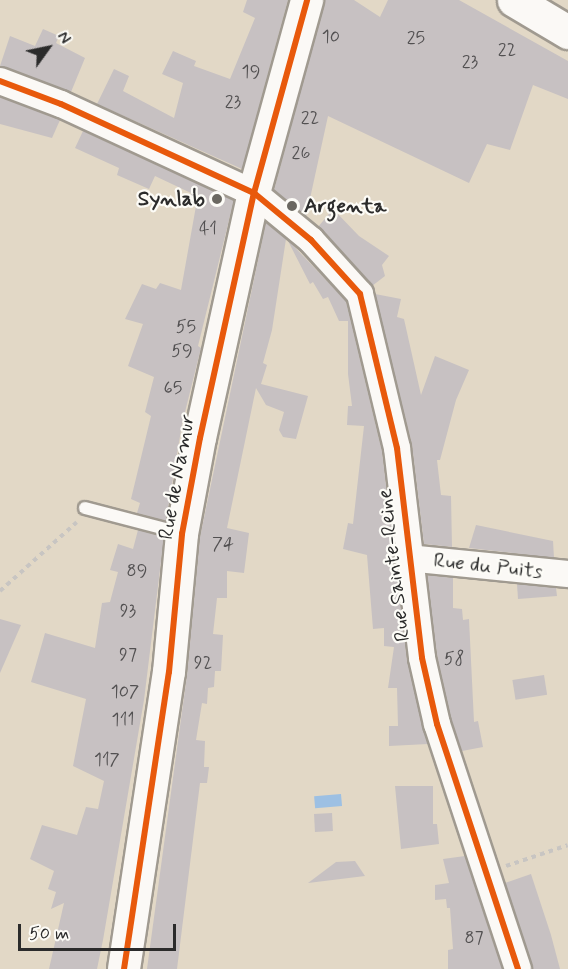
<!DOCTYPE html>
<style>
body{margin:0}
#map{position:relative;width:568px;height:969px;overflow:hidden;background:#e2d8c6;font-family:Mynerve,sans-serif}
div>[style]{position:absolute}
.water>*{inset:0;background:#9dc0e3;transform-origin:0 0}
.building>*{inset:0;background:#c7c1c2;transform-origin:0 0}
.path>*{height:4px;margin-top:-2px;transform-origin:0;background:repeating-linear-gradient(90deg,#c8c5c2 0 4.5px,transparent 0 9px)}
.roads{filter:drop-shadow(2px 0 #a09a90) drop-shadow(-2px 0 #a09a90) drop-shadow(0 2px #a09a90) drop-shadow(0 -2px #a09a90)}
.service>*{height:12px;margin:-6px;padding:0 6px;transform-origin:6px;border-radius:6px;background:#fbf9f6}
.minor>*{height:26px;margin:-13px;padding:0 13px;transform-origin:13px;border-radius:13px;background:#fbf9f6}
.tertiary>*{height:32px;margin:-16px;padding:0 16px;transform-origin:16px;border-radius:16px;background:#fbf9f6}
.secondary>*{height:33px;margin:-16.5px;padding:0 16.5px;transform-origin:16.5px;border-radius:16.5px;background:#fbf9f6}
.cycleway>*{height:6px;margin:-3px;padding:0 3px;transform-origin:3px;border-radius:3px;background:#e8590c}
.dots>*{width:16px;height:16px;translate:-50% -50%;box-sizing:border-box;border:3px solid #fdfcf7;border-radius:50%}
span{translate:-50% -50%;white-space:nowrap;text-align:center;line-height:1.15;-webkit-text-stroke:4.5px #fdfcf7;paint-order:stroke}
.number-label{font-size:18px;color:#525051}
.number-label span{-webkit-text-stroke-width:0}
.poi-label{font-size:21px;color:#2b2b2b;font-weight:700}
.right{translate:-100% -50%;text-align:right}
.left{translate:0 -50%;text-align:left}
.street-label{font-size:21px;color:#2b2b2b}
.north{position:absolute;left:18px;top:18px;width:60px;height:60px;-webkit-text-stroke:4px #fdfcf7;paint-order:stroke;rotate:57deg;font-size:16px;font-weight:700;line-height:24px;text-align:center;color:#2b2b2b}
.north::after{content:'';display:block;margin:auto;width:21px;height:27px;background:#2b2b2b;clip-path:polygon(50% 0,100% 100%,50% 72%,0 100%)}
.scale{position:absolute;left:18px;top:924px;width:158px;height:27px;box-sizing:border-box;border:3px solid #2b2b2b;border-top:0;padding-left:8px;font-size:18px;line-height:21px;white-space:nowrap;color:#2b2b2b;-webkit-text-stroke:4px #fdfcf7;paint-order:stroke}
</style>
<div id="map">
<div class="water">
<div style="left:341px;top:794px;width:12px;height:27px;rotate:85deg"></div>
</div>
<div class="building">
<div style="clip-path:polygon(247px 0,288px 0,242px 169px,97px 104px,114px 69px,129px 76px,123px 91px,174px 118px,183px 83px,162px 74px,173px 51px,196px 61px,194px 66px,230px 79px,255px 18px,243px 12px)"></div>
<div style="clip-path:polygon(325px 0,354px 0,380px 17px,388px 0,459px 0,568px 61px,568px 99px,533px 85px,510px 150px,487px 144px,469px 183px,328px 116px,306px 217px,274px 190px)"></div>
<div style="clip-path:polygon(43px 29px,59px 36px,56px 43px,85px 58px,71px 92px,0 66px,10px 36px,35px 46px)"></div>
<div style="clip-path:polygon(0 97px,60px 120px,52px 138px,0 124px)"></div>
<div style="clip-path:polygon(83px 131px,234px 200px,198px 346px,201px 348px,182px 424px,166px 521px,137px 513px,140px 503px,131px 499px,151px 416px,145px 412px,154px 377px,128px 366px,143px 324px,125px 319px,142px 284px,156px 289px,160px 283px,181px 290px,196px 206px,187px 204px,191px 193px,155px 176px,149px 189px,117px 175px,119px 168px,75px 148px)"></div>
<div style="clip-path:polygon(333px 209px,359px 236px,389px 256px,382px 265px,385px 276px,372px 286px,318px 227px)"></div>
<div style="clip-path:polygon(266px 222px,286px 239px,272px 330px,263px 363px,267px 365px,261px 384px,308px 396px,296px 439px,283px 437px,279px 430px,284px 412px,266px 405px,256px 388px,227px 528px,249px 533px,244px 573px,227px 571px,227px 598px,217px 598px,213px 634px,223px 635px,221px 671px,215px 671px,214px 687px,208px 688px,207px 704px,202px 703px,196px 740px,205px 741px,204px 767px,209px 767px,207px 783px,200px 783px,177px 969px,147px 969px,187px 675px,200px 537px)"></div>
<div style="clip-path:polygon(287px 239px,346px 301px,382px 451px,407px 660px,428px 744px,389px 746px,389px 726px,398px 726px,397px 688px,388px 688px,394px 647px,384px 646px,384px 628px,373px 629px,367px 555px,343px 549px,348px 523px,353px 524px,364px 426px,347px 425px,348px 406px,352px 406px,348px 374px,348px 321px,339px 321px,328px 297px,323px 299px,313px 282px,310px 284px)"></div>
<div style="clip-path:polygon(375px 294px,401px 299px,397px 317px,404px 319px,421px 395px,435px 356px,469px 370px,456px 400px,440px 460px,437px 460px,441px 495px,451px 496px,452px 547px,424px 544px,412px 445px)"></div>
<div style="clip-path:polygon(476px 525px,553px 541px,554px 558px,469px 548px)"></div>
<div style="clip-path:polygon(138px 530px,164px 537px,144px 700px,103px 940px,97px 969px,49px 969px,64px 903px,51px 909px,56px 892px,48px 889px,54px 871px,30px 859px,42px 825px,77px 835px,86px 807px,98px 809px,104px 781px,73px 766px,86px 699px,31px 682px,45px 633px,95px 648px,102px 603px,110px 602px,118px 572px,110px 570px,118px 544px,133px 549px)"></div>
<div style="clip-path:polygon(427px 575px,453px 578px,453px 608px,462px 609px,463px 620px,469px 619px,474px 722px,478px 721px,483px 747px,462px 751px,451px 720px,437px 655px)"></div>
<div style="clip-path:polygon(517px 584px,556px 588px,557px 596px,518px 599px)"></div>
<div style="clip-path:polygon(0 619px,21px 625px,0 673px)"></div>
<div style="left:544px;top:675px;width:20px;height:32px;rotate:81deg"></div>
<div style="clip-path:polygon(395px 786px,433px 786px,433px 824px,437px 824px,439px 844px,401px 849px)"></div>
<div style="left:332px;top:813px;width:18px;height:18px;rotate:87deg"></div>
<div style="clip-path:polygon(465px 856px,502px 969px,448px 969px,448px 950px,453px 949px,450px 908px,447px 908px,446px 899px,435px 900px,435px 885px,449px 883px,443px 859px)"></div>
<div style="clip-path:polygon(355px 861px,365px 876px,308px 883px,336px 862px)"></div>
<div style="clip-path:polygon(531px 874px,551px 935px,560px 969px,533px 969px,505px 883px)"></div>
</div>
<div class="path">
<div style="left:0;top:591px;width:103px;rotate:-41.9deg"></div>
<div style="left:506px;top:866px;width:65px;rotate:-18.7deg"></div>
</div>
<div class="roads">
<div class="service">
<div style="left:85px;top:508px;width:99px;rotate:14.6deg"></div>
</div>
<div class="minor">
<div style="left:0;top:81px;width:65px;rotate:20.7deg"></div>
<div style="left:61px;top:104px;width:213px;rotate:24.8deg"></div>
<div style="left:254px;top:193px;width:74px;rotate:39.5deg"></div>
<div style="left:311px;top:240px;width:73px;rotate:47.8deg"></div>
<div style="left:360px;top:294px;width:158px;rotate:76.5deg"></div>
<div style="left:397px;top:448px;width:211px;rotate:83.2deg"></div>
<div style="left:422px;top:658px;width:68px;rotate:77.2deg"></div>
<div style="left:437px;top:724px;width:258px;rotate:71.7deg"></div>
<div style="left:408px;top:558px;width:161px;rotate:5.7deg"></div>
</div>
<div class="tertiary">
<div style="left:124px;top:969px;width:300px;rotate:-81.4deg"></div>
<div style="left:169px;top:672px;width:139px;rotate:-84.6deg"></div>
<div style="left:182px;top:534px;width:98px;rotate:-79.4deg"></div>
<div style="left:200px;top:438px;width:251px;rotate:-77.6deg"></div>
<div style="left:254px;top:193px;width:200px;rotate:-74.6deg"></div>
</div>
<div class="secondary">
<div style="left:514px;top:0;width:63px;rotate:30.7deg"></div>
</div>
</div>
<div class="cycleway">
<div style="left:0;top:81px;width:65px;rotate:20.7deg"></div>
<div style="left:61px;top:104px;width:213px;rotate:24.8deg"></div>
<div style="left:254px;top:193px;width:74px;rotate:39.5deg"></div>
<div style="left:311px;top:240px;width:73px;rotate:47.8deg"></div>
<div style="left:360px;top:294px;width:158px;rotate:76.5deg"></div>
<div style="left:397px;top:448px;width:211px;rotate:83.2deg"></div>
<div style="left:422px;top:658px;width:68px;rotate:77.2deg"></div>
<div style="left:437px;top:724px;width:258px;rotate:71.7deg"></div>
<div style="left:124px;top:969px;width:300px;rotate:-81.4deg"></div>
<div style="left:169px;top:672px;width:139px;rotate:-84.6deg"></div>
<div style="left:182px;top:534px;width:98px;rotate:-79.4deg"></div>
<div style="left:200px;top:438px;width:251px;rotate:-77.6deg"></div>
<div style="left:254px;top:193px;width:200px;rotate:-74.6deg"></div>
</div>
<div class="dots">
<div style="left:217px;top:199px;background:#6b6861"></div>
<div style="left:292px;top:206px;background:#6b6861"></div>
</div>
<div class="number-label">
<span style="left:331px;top:37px">10</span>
<span style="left:416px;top:38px">25</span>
<span style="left:507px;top:50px">22</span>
<span style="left:470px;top:62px">23</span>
<span style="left:251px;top:72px">19</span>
<span style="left:233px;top:102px">23</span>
<span style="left:310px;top:118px">22</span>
<span style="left:301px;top:153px">26</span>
<span style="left:208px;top:229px">41</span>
<span style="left:186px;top:327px">55</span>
<span style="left:182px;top:351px">59</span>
<span style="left:173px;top:388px">65</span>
<span style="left:223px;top:544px">74</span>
<span style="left:137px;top:571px">89</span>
<span style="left:128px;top:611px">93</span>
<span style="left:128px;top:655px">97</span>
<span style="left:454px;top:659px">58</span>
<span style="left:203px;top:663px">92</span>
<span style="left:125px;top:692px">107</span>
<span style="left:123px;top:720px">111</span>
<span style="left:107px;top:760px">117</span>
<span style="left:474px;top:938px">87</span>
</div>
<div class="poi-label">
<span class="right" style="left:205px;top:199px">Synlab</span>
<span class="left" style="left:304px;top:206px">Argenta</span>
</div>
<div class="street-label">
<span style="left:177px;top:477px;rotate:-80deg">Rue de Namur</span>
<span style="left:394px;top:565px;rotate:-97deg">Rue Sainte-Reine</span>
<span style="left:488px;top:566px;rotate:6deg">Rue du Puits</span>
</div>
<div class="north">N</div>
<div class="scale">50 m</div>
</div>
